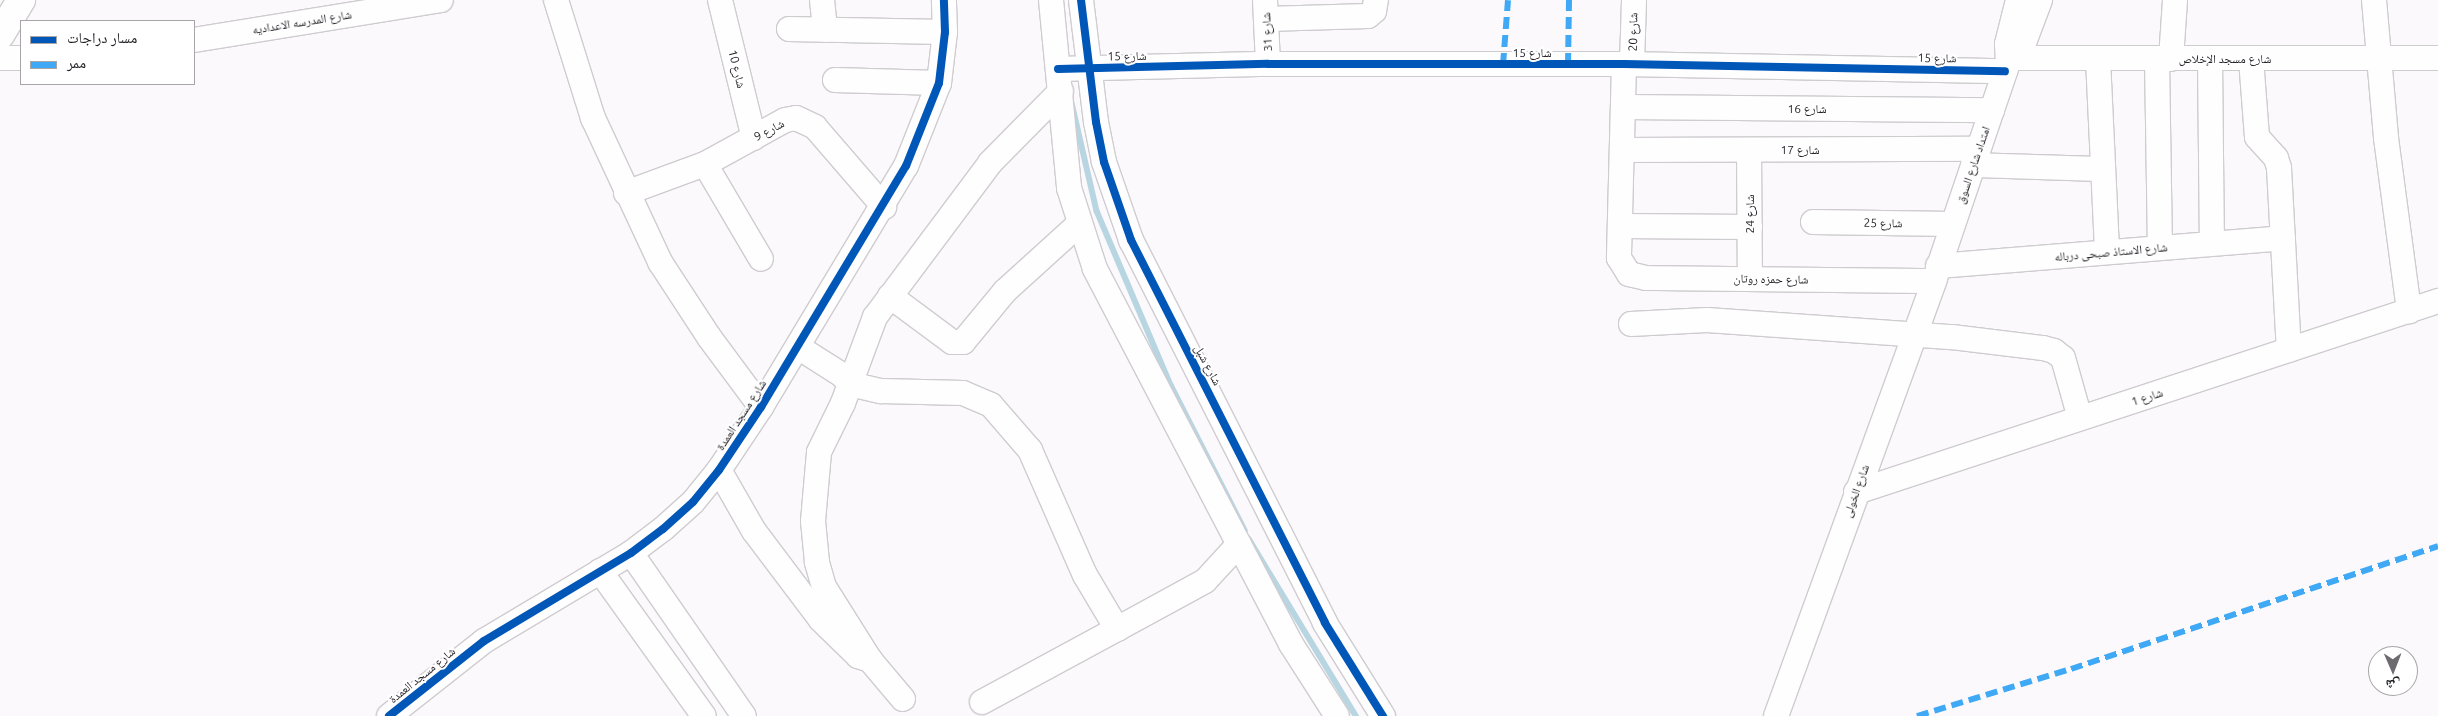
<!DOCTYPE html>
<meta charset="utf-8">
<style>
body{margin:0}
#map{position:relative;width:2438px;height:716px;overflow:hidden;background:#fcf9fd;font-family:Ubuntu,"Noto Naskh Arabic",sans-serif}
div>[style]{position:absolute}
.stream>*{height:5.5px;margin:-2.75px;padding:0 2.75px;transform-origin:2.75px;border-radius:2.75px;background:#b8d6e1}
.roads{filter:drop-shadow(1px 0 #cfccd0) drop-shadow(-1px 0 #cfccd0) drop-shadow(0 1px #cfccd0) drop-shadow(0 -1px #cfccd0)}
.minor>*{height:24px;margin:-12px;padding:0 12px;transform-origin:12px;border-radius:12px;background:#fffeff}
.major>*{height:28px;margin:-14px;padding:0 14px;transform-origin:14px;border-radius:14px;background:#fffeff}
.quiet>*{height:6px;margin-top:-3px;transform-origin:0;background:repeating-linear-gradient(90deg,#3fa9f5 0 12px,transparent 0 18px)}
.cycleway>*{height:8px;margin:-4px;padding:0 4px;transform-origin:4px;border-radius:4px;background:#0057b8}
span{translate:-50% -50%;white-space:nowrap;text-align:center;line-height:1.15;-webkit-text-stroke:4px #fff;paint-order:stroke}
.street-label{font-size:12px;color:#221f24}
.legend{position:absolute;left:20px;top:20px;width:175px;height:65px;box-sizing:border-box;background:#fff;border:1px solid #a7a5a7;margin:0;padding:6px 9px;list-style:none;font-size:15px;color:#221f24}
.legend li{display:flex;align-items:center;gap:10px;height:25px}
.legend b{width:25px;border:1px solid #a7a5a7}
.north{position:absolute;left:2368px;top:646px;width:50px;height:50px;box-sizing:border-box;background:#fff;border:1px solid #a7a5a7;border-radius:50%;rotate:179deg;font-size:14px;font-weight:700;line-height:20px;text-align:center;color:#221f24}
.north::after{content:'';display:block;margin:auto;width:18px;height:22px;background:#6e6b70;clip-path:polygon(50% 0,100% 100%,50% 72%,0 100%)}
</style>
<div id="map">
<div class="stream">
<div style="left:1072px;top:103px;width:111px;rotate:77deg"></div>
<div style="left:1097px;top:211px;width:189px;rotate:67deg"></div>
<div style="left:1171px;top:385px;width:163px;rotate:63deg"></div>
<div style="left:1249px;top:539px;width:207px;rotate:58.8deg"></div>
</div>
<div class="roads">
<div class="minor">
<div style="left:556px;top:0;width:124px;rotate:72.6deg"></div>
<div style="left:593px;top:118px;width:159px;rotate:65deg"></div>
<div style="left:660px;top:262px;width:90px;rotate:56.8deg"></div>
<div style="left:709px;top:337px;width:87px;rotate:53.4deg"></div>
<div style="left:720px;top:0;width:142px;rotate:76.2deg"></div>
<div style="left:822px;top:0;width:30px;rotate:84deg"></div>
<div style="left:1051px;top:0;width:189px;rotate:84.5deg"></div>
<div style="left:1069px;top:188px;width:85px;rotate:72.2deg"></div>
<div style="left:1095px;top:269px;width:423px;rotate:62.4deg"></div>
<div style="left:1291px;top:644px;width:85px;rotate:57.4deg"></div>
<div style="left:1081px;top:0;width:123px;rotate:83deg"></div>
<div style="left:1096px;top:122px;width:41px;rotate:78.7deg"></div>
<div style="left:1104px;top:162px;width:83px;rotate:70.9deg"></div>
<div style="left:1131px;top:240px;width:429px;rotate:63.1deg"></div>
<div style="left:1325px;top:623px;width:110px;rotate:58.1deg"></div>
<div style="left:1265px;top:0;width:64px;rotate:87.3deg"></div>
<div style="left:2374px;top:0;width:139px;rotate:85deg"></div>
<div style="left:2386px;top:138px;width:175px;rotate:82.4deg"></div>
<div style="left:1266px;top:19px;width:102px;rotate:-1.7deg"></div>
<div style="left:1368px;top:16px;width:8px;rotate:-40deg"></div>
<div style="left:1374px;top:11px;width:11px;rotate:-80deg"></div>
<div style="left:789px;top:29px;width:156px;rotate:1.1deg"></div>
<div style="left:194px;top:40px;width:250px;rotate:-9.2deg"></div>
<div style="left:0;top:58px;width:21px"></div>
<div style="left:2013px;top:58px;width:425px"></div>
<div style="left:2098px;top:59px;width:193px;rotate:87.3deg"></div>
<div style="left:2157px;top:59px;width:189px;rotate:89.1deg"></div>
<div style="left:2171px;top:59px;width:59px;rotate:-86.1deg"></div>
<div style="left:2210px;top:59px;width:184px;rotate:89.4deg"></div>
<div style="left:2251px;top:59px;width:78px;rotate:85.6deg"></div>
<div style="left:2257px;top:137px;width:28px;rotate:48deg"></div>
<div style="left:2276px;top:158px;width:10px;rotate:73deg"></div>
<div style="left:2279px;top:168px;width:182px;rotate:86.9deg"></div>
<div style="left:2008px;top:63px;width:29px;rotate:-54deg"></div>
<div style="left:2025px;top:40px;width:43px;rotate:-69.4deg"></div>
<div style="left:1624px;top:64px;width:194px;rotate:91.5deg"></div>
<div style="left:1619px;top:258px;width:19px;rotate:58deg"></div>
<div style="left:1629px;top:274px;width:17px;rotate:13deg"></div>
<div style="left:1646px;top:278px;width:288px;rotate:0.6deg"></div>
<div style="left:1632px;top:64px;width:64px;rotate:-88.2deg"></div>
<div style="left:1058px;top:69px;width:210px;rotate:-1.4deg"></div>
<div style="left:1268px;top:64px;width:356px"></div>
<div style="left:1624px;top:64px;width:381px;rotate:1.1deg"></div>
<div style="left:835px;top:80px;width:104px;rotate:1.7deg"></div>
<div style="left:1623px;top:107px;width:369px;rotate:0.5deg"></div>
<div style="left:1622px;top:150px;width:356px;rotate:-0.2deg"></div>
<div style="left:1749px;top:150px;width:129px;rotate:89.6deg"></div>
<div style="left:705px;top:164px;width:110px;rotate:59.5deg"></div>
<div style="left:1973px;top:165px;width:130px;rotate:1.8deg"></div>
<div style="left:626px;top:193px;width:84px;rotate:-20.2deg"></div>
<div style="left:705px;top:164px;width:91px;rotate:-28.8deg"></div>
<div style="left:785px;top:120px;width:11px;rotate:-10deg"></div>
<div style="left:796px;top:118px;width:21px;rotate:25deg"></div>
<div style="left:815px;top:127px;width:106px;rotate:49.2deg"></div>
<div style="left:1813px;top:222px;width:140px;rotate:0.8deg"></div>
<div style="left:1621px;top:226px;width:129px;rotate:0.4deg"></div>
<div style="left:1938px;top:266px;width:346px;rotate:-4.6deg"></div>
<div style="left:890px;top:296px;width:77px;rotate:36.6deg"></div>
<div style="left:952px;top:342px;width:11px"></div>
<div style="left:963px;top:342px;width:66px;rotate:-50.5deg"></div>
<div style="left:1005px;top:291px;width:100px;rotate:-42.2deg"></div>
<div style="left:1631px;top:324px;width:76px;rotate:-3deg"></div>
<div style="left:1707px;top:320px;width:246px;rotate:4deg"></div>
<div style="left:1952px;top:337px;width:92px;rotate:6.9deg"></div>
<div style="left:2043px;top:348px;width:11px;rotate:15deg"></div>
<div style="left:2054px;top:351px;width:11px;rotate:38deg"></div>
<div style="left:2063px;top:358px;width:62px;rotate:74.2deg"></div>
<div style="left:798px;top:347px;width:52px;rotate:32.5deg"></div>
<div style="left:842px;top:375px;width:12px;rotate:48deg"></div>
<div style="left:850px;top:384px;width:32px;rotate:13deg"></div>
<div style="left:881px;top:391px;width:82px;rotate:1.4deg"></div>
<div style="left:963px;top:393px;width:30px;rotate:23deg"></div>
<div style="left:991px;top:405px;width:60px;rotate:49.1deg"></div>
<div style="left:1030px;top:450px;width:137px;rotate:66.3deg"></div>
<div style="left:1085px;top:575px;width:63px;rotate:59.3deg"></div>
<div style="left:1117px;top:629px;width:100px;rotate:-28.6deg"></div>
<div style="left:1205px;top:581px;width:50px;rotate:-47.4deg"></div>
<div style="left:719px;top:470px;width:70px;rotate:60.2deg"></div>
<div style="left:754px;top:531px;width:111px;rotate:53deg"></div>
<div style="left:821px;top:620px;width:52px;rotate:44.2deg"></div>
<div style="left:858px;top:656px;width:13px;rotate:18deg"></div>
<div style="left:870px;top:660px;width:51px;rotate:49.8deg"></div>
<div style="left:1856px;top:492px;width:613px;rotate:-18.17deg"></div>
<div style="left:631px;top:553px;width:198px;rotate:55.3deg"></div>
<div style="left:600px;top:571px;width:178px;rotate:54.4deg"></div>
<div style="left:870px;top:660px;width:86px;rotate:-122.2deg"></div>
<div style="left:824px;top:587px;width:26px;rotate:-106deg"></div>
<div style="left:817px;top:562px;width:41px;rotate:-95.6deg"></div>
<div style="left:813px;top:521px;width:69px;rotate:-85deg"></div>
<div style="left:819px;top:452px;width:55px;rotate:-63.9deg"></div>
<div style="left:843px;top:403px;width:92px;rotate:-69.6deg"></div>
<div style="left:875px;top:317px;width:192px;rotate:-53.2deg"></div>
<div style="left:990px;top:163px;width:101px;rotate:-45.4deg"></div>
<div style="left:982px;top:702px;width:153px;rotate:-28.4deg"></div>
<div style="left:389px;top:716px;width:121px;rotate:-38.3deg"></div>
<div style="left:484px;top:641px;width:171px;rotate:-30.9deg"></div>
<div style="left:631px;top:553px;width:40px;rotate:-37deg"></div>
<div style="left:663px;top:529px;width:40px;rotate:-42deg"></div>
<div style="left:693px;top:502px;width:41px;rotate:-50.9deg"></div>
<div style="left:719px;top:470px;width:76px;rotate:-56.3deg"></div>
<div style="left:761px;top:407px;width:281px;rotate:-59deg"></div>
<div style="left:906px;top:166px;width:89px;rotate:-68.3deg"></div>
<div style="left:939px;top:83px;width:51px;rotate:-83.3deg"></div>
<div style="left:945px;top:32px;width:32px;rotate:-92deg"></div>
<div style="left:1776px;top:716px;width:463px;rotate:-70deg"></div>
<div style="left:1934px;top:281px;width:181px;rotate:-71.3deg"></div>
<div style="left:1992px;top:110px;width:50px;rotate:-71.2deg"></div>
<div style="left:2008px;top:63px;width:19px;rotate:-93deg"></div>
<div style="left:2007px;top:44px;width:45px;rotate:-76deg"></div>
</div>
<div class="major">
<div style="left:0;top:35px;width:41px;rotate:-59deg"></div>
</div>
</div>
<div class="quiet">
<div style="left:1503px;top:65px;width:65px;rotate:-85.6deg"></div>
<div style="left:1568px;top:65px;width:65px;rotate:-89.1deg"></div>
<div style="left:1917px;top:716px;width:161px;rotate:-17deg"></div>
<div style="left:2071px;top:669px;width:387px;rotate:-18.5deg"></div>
</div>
<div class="cycleway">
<div style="left:1081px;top:0;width:123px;rotate:83deg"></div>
<div style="left:1096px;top:122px;width:41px;rotate:78.7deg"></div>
<div style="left:1104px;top:162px;width:83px;rotate:70.9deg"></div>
<div style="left:1131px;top:240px;width:429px;rotate:63.1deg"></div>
<div style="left:1325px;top:623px;width:110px;rotate:58.1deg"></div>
<div style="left:1058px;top:69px;width:210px;rotate:-1.4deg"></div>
<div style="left:1268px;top:64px;width:356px"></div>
<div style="left:1624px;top:64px;width:381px;rotate:1.1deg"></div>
<div style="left:389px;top:716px;width:121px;rotate:-38.3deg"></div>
<div style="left:484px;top:641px;width:171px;rotate:-30.9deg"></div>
<div style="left:631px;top:553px;width:40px;rotate:-37deg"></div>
<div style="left:663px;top:529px;width:40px;rotate:-42deg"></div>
<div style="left:693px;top:502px;width:41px;rotate:-50.9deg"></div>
<div style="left:719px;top:470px;width:76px;rotate:-56.3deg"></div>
<div style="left:761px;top:407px;width:281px;rotate:-59deg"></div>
<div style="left:906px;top:166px;width:89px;rotate:-68.3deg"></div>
<div style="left:939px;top:83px;width:51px;rotate:-83.3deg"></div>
<div style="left:945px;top:32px;width:32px;rotate:-92deg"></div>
</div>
<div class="street-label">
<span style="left:302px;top:22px;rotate:-9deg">شارع المدرسه الاعداديه</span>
<span style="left:1267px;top:32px;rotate:-93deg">شارع 31</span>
<span style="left:1633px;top:32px;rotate:-89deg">شارع 20</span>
<span style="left:1532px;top:53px">شارع 15</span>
<span style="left:1127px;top:56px;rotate:-1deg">شارع 15</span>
<span style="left:1937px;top:58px;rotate:1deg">شارع 15</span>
<span style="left:2225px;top:59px">شارع مسجد الإخلاص</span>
<span style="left:737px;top:69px;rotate:76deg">شارع 10</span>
<span style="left:1807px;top:109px">شارع 16</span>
<span style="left:769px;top:130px;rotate:-28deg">شارع 9</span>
<span style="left:1800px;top:150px">شارع 17</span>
<span style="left:1973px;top:165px;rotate:-71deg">امتداد شارع السوق</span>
<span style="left:1750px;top:214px;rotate:-90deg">شارع 24</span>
<span style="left:1883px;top:223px;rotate:1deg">شارع 25</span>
<span style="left:2111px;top:252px;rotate:-5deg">شارع الاستاذ صبحى درباله</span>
<span style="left:1771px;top:279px;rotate:1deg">شارع حمزه روتان</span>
<span style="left:1208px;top:365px;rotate:62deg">شارع شبل</span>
<span style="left:2147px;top:397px;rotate:-18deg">شارع 1</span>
<span style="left:741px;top:415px;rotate:-57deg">شارع مسجد العمدة</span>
<span style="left:1856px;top:491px;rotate:-70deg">شارع الخولى</span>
<span style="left:422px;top:675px;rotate:-39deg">شارع مسجد العمدة</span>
</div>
<ul class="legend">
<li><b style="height:6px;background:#0057b8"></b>مسار دراجات</li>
<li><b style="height:6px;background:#3fa9f5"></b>ممر</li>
</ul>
<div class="north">ش</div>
</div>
